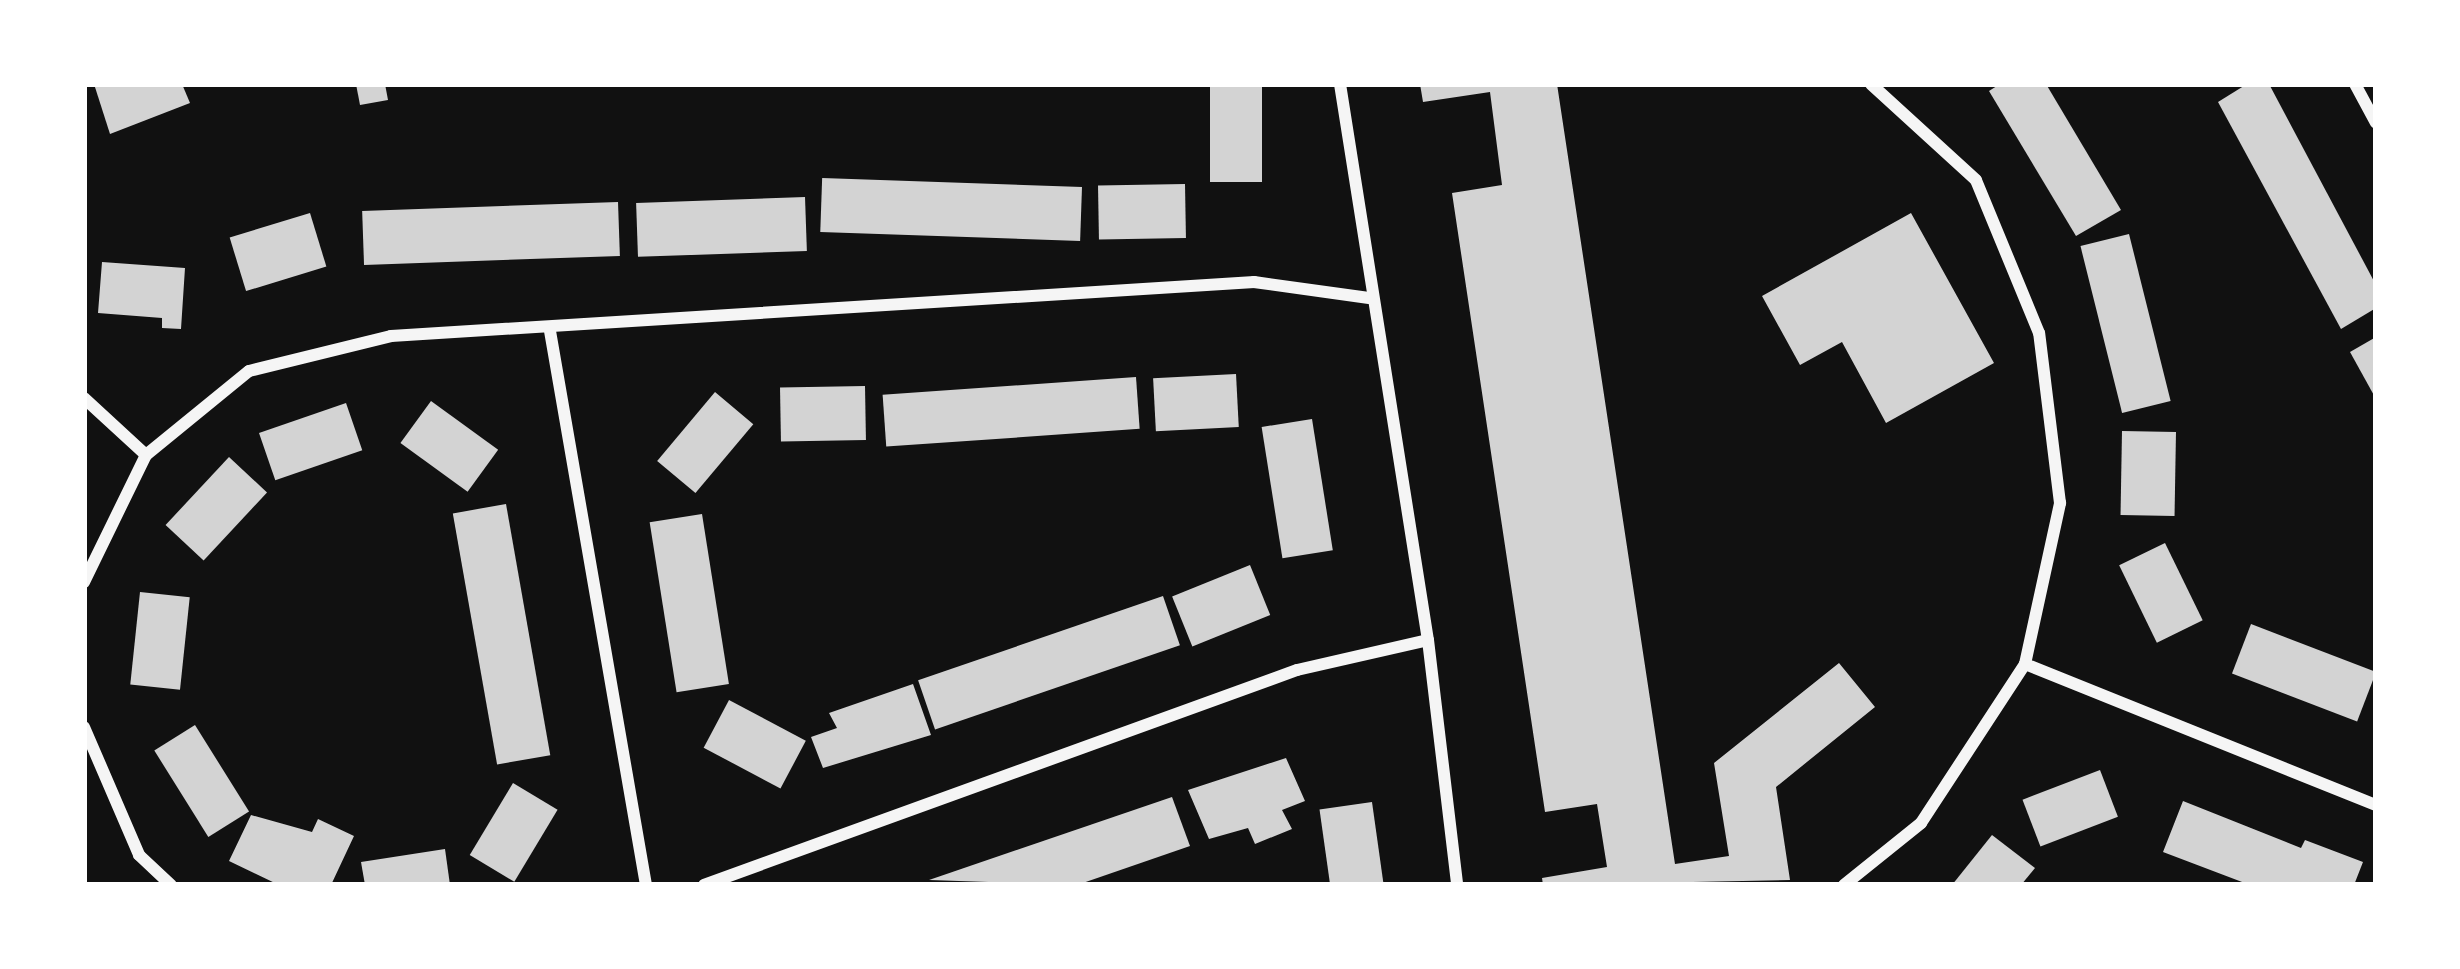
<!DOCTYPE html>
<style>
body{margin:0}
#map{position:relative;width:2460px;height:969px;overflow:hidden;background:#111;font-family:Montserrat,sans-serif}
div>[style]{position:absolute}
.building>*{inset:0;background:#d3d3d3;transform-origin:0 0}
.minor>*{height:12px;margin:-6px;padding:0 6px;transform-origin:6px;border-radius:6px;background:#f5f5f5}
span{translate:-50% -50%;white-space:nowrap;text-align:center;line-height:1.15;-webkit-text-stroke:12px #fff;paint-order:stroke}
.frame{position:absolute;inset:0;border:87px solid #fff;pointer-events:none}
</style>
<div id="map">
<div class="building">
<div style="clip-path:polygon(94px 84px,182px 84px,190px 103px,110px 134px)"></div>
<div style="clip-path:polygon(356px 84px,385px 84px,388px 100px,360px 105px)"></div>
<div style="left:1210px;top:84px;width:52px;height:98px"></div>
<div style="clip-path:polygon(1420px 84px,1557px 84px,1675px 864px,1729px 856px,1714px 763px,1839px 663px,1875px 707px,1776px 787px,1790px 880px,1543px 885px,1542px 878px,1607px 867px,1597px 804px,1545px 812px,1452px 193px,1502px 185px,1490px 92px,1423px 102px)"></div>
<div style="clip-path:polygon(2000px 84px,2046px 84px,2121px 210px,2076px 236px,1989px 91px)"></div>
<div style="clip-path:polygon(2247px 84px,2269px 84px,2376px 285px,2376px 308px,2341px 329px,2218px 102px)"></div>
<div style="left:1185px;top:184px;width:54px;height:87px;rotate:89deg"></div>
<div style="left:1082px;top:187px;width:54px;height:260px;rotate:92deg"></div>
<div style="left:805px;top:197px;width:54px;height:169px;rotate:88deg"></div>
<div style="left:618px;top:202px;width:54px;height:256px;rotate:88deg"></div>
<div style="left:310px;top:213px;width:56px;height:84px;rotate:73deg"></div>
<div style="clip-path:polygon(1911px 213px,1994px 363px,1886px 423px,1842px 342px,1800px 365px,1762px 296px)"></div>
<div style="left:2129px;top:234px;width:172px;height:50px;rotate:76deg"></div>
<div style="clip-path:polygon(102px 262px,185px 268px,181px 329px,162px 328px,162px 318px,98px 313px)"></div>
<div style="clip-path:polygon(2376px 337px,2376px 399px,2350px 352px)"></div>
<div style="left:1236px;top:374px;width:53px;height:83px;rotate:87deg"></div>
<div style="left:1136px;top:377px;width:52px;height:254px;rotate:86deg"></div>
<div style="left:865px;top:386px;width:54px;height:85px;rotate:89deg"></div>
<div style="left:715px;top:392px;width:50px;height:90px;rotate:40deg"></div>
<div style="left:431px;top:401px;width:83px;height:52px;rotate:36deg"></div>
<div style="left:346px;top:403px;width:50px;height:92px;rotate:71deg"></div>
<div style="left:1312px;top:419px;width:133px;height:51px;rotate:81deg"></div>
<div style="left:2122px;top:431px;width:54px;height:84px;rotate:1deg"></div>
<div style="left:229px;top:457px;width:52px;height:93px;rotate:43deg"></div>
<div style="left:506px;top:504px;width:255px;height:54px;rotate:80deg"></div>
<div style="left:702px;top:514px;width:172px;height:53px;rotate:81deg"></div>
<div style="left:2165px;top:543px;width:86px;height:51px;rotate:64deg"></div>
<div style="left:1250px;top:565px;width:54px;height:84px;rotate:68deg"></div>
<div style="left:140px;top:592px;width:50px;height:93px;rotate:6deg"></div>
<div style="left:1163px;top:596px;width:52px;height:259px;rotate:71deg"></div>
<div style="left:2251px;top:624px;width:134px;height:53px;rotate:21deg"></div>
<div style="clip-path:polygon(913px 684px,931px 735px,823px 768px,811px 737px,837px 728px,829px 713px)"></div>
<div style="left:729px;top:700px;width:87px;height:54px;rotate:28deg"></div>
<div style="left:195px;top:725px;width:102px;height:48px;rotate:58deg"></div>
<div style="clip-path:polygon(1286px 758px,1305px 801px,1282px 810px,1292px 829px,1255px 844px,1248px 828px,1209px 839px,1188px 790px)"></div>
<div style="left:2100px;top:770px;width:50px;height:83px;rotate:69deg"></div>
<div style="left:513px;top:783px;width:52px;height:84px;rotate:31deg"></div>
<div style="clip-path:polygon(1172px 797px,1190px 846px,1077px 885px,929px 880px)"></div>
<div style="clip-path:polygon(2183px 801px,2301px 848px,2305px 840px,2363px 862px,2354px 885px,2250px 885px,2163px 852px)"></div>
<div style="left:1372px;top:802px;width:84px;height:53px;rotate:82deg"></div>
<div style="clip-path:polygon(251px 815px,312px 832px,318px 819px,354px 836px,331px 885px,279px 885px,229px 861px)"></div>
<div style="clip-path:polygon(1992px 835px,2035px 868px,2021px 885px,1952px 885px)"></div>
<div style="clip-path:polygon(445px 849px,450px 885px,365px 885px,361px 862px)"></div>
</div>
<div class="minor">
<div style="left:1340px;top:84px;width:563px;rotate:81.01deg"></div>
<div style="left:1428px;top:640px;width:247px;rotate:83.2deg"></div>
<div style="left:2355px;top:84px;width:44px;rotate:61.7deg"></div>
<div style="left:550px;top:331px;width:562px;rotate:80.17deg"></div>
<div style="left:84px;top:398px;width:84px;rotate:42.6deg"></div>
<div style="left:84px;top:582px;width:141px;rotate:-64deg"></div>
<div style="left:146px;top:455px;width:133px;rotate:-39.2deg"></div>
<div style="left:249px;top:371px;width:146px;rotate:-13.8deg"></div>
<div style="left:391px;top:336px;width:865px;rotate:-3.58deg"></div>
<div style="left:1254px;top:282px;width:116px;rotate:7.9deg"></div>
<div style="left:2025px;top:664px;width:378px;rotate:21.9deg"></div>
<div style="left:84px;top:727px;width:139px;rotate:66.7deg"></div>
<div style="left:139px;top:855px;width:44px;rotate:43.2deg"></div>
<div style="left:704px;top:885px;width:631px;rotate:-19.93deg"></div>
<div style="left:1297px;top:670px;width:134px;rotate:-12.9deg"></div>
<div style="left:1844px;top:885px;width:99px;rotate:-38.8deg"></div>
<div style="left:1921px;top:823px;width:190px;rotate:-56.8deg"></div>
<div style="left:2025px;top:664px;width:165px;rotate:-77.7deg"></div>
<div style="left:2060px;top:503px;width:171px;rotate:-97deg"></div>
<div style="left:2039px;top:333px;width:165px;rotate:-112.4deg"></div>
<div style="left:1976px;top:180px;width:142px;rotate:-137.6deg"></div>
</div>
<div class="frame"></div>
</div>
